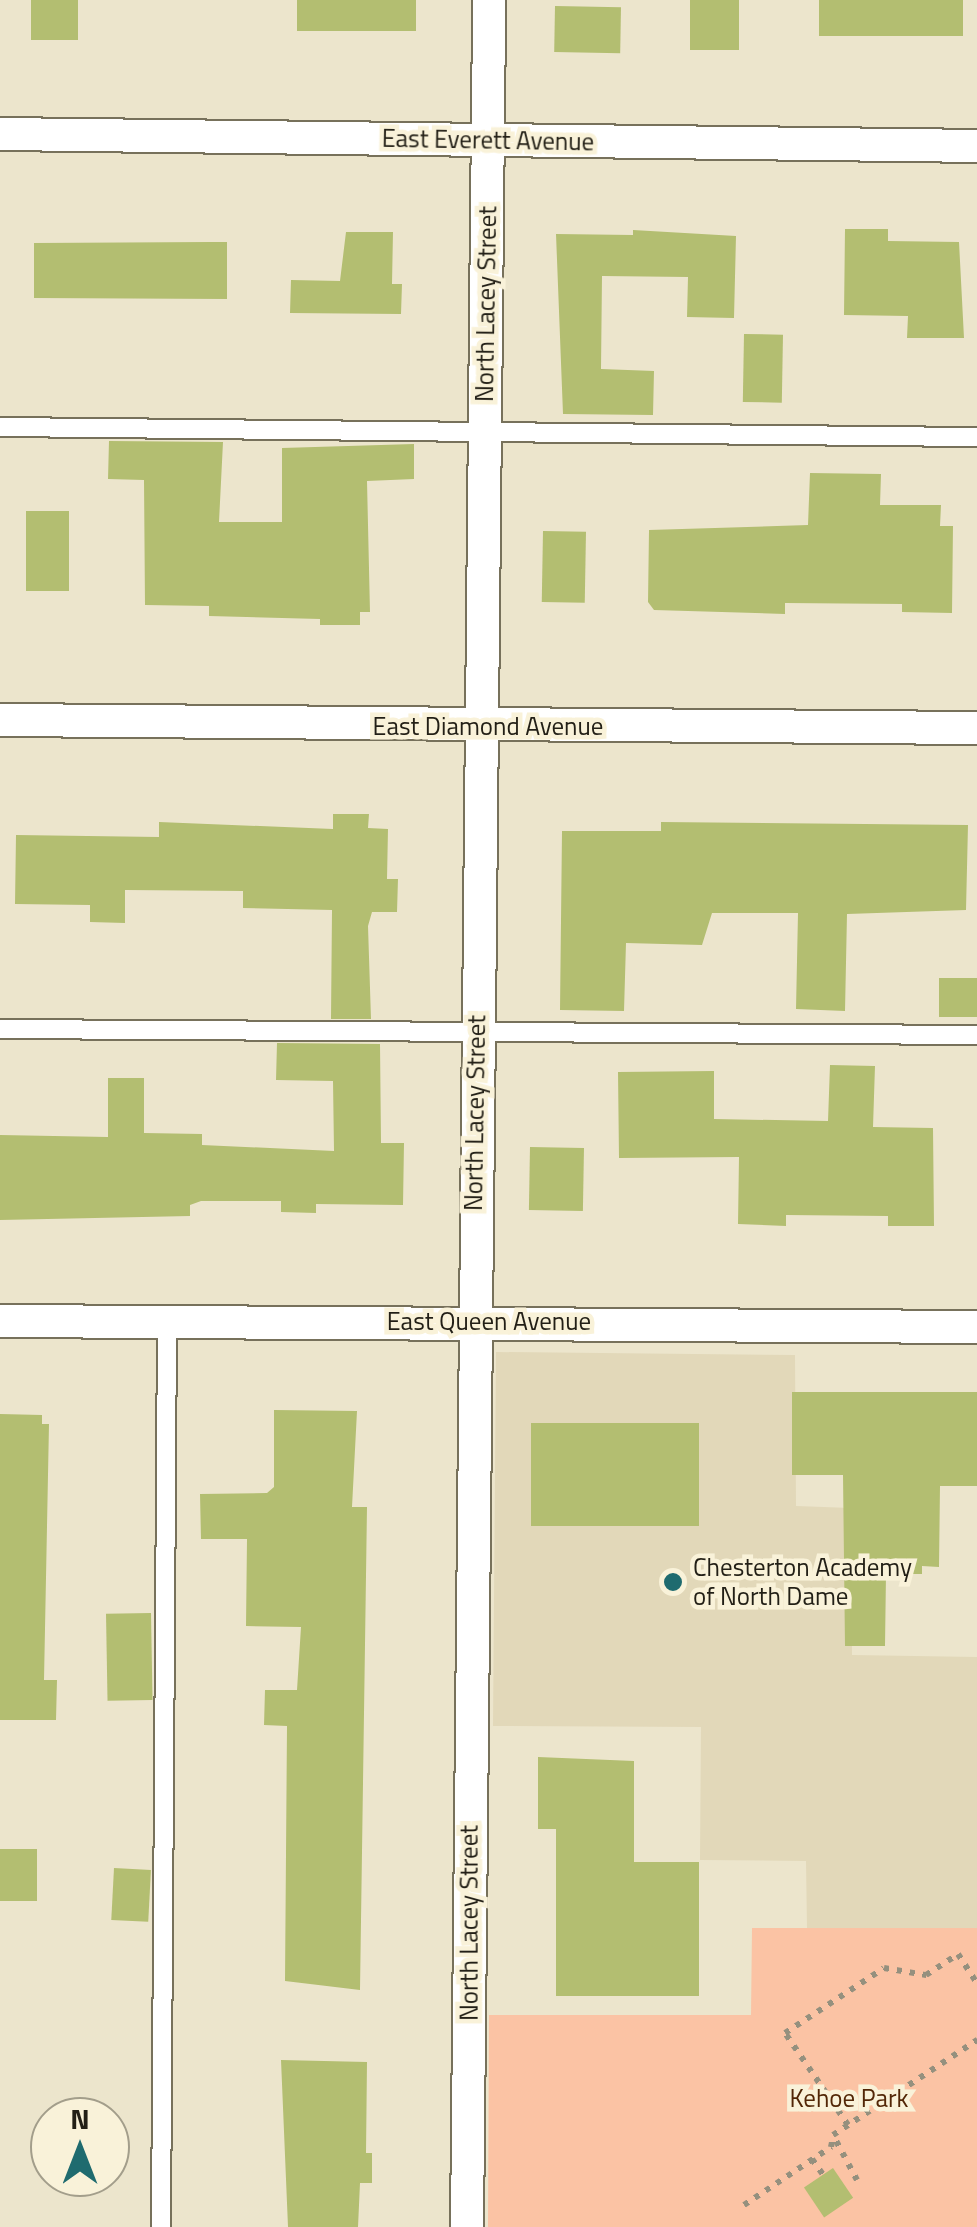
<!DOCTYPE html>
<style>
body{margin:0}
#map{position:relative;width:977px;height:2227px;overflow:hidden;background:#ece5cc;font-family:"Titillium Web",sans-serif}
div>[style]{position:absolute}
.built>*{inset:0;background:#e2d8b9}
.green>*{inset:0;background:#fbc3a4}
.building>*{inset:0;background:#b3be71;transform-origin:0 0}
.path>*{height:6px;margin-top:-3px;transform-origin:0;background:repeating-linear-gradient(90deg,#95907e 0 5px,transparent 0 13px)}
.roads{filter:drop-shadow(2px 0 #77715b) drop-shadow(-2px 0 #77715b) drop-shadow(0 2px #77715b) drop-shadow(0 -2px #77715b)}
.lane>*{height:18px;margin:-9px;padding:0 9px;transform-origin:9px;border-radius:9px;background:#fff}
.street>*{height:32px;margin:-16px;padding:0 16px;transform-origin:16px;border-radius:16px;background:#fff}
.dots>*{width:28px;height:28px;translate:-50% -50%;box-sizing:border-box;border:5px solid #f9f2d9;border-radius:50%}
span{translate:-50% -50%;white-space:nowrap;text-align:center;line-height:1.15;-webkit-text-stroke:9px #f9f2d9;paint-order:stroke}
.street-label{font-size:25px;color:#221f16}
.poi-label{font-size:25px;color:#221f16}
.left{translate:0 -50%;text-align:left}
.park-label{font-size:25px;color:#522606}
.north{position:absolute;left:30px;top:2097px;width:100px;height:100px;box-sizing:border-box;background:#f9f2d9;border:2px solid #a39e8b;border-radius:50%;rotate:0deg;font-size:28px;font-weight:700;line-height:40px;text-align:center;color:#221f16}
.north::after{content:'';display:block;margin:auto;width:35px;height:45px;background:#1f6b6f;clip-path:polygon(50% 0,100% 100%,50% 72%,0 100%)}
</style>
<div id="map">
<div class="built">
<div style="clip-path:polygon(496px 1352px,795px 1355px,796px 1506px,851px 1508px,852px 1655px,977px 1657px,977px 1928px,807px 1928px,806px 1861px,700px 1860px,701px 1727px,493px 1726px)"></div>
</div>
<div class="green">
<div style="clip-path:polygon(752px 1928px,977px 1928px,977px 2227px,488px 2227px,489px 2015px,751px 2015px)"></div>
</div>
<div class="building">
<div style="left:31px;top:0;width:47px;height:40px"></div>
<div style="left:297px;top:0;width:119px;height:31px"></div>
<div style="left:690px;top:0;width:49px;height:50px"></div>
<div style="left:819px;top:0;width:144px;height:36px"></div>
<div style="left:555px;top:6px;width:66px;height:46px;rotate:1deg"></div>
<div style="clip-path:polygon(845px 229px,888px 229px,888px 241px,959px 242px,964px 338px,907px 338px,908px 316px,844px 315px)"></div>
<div style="clip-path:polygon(633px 230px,736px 236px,734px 318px,687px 317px,688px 277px,602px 276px,601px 369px,654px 371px,653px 415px,563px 414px,556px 234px,633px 235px)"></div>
<div style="clip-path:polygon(346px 232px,393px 232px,392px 284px,402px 284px,401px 314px,290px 313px,291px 280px,340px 281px)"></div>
<div style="clip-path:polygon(210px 242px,227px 242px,227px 299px,34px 298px,34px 243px)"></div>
<div style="left:744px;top:334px;width:39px;height:68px;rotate:1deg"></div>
<div style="clip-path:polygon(109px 441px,223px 442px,219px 522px,282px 522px,282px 448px,414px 444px,414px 479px,367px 481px,370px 612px,360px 612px,360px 625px,320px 625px,320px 619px,209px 616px,209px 606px,145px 605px,144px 480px,108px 479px)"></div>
<div style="clip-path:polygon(810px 473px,881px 474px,880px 505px,941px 505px,940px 526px,953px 526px,952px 613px,902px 612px,902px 604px,785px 603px,785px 614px,654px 610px,648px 602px,649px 530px,808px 525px)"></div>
<div style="left:26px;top:511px;width:43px;height:80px"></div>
<div style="left:543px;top:531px;width:43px;height:71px;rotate:1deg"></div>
<div style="clip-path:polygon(333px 814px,369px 814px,368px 828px,388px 829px,387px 879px,398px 879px,397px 912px,372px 912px,368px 926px,371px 1019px,331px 1019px,332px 910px,243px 908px,243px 891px,125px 890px,125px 923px,90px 922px,90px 905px,15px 904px,16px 835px,159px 837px,159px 822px,333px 829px)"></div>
<div style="clip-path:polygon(661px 822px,968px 825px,966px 910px,847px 914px,845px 1011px,796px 1009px,798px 913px,712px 913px,702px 945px,626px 943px,624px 1011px,560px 1010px,562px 831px,661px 831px)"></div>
<div style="left:939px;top:978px;width:38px;height:39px"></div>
<div style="clip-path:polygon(277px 1043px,380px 1044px,381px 1143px,404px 1143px,403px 1205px,316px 1204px,316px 1213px,281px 1212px,281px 1201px,201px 1201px,190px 1205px,190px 1216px,0 1220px,0 1135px,108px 1137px,108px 1078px,144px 1078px,144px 1133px,202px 1134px,202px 1145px,334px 1151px,333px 1081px,276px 1080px)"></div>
<div style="clip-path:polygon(830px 1065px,875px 1066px,873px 1127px,933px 1128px,934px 1226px,888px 1226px,888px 1216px,786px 1215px,786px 1226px,738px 1224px,739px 1157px,619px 1158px,618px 1072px,714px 1071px,714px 1119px,828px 1121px)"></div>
<div style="left:530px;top:1147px;width:54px;height:63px;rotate:1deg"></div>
<div style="clip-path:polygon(792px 1392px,977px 1392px,977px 1486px,940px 1486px,939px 1567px,922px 1566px,922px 1574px,886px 1574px,885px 1646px,845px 1646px,843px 1475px,792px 1475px)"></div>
<div style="clip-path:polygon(274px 1410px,357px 1411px,352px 1507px,367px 1507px,360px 1990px,285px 1981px,287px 1726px,264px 1725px,265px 1690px,297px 1690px,301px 1627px,246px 1626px,247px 1539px,201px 1539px,200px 1494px,267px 1493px,274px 1487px)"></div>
<div style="clip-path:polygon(0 1414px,42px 1415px,42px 1424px,49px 1424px,44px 1680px,57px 1680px,56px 1720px,0 1720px)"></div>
<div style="left:531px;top:1423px;width:168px;height:103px"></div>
<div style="left:151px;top:1613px;width:87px;height:45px;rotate:89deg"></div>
<div style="clip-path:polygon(538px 1757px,634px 1761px,634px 1862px,699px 1862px,699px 1996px,556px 1996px,556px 1829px,538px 1829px)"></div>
<div style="left:0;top:1849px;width:37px;height:52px"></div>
<div style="left:114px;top:1868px;width:37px;height:52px;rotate:3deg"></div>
<div style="clip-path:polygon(281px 2060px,367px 2062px,366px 2153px,372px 2153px,372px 2183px,360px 2183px,358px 2227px,288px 2227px)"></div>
<div style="left:833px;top:2168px;width:36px;height:35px;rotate:56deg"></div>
</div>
<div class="path">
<div style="left:848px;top:2125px;width:112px;rotate:-124.4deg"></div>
<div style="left:785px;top:2033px;width:118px;rotate:-33.3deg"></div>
<div style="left:884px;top:1968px;width:43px;rotate:9.5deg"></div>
<div style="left:926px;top:1975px;width:38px;rotate:-33deg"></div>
<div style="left:958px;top:1954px;width:35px;rotate:57deg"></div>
<div style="left:812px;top:2159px;width:19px;rotate:55deg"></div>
<div style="left:857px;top:2180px;width:51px;rotate:-118.1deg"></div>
<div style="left:833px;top:2135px;width:173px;rotate:-33.4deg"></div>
<div style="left:744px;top:2205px;width:105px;rotate:-33.7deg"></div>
<div style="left:831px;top:2147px;width:10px;rotate:-79deg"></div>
</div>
<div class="roads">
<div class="lane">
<div style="left:0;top:427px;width:977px;rotate:0.59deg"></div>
<div style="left:0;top:1029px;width:977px;rotate:0.35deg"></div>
<div style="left:161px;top:2227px;width:906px;rotate:-89.62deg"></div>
</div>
<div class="street">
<div style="left:0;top:134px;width:977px;rotate:0.7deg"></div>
<div style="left:0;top:720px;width:977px;rotate:0.47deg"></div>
<div style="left:0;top:1321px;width:977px;rotate:0.35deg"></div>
<div style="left:467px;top:2227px;width:2227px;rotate:-89.43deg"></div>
</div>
</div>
<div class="dots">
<div style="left:673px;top:1582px;background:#1f6b6f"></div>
</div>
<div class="street-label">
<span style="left:488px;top:140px;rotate:1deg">East Everett Avenue</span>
<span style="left:486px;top:304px;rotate:-89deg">North Lacey Street</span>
<span style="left:488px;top:726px">East Diamond Avenue</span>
<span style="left:475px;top:1113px;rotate:-89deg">North Lacey Street</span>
<span style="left:489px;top:1321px">East Queen Avenue</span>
<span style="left:469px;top:1923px;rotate:-90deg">North Lacey Street</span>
</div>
<div class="poi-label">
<span class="left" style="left:693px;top:1582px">Chesterton Academy<br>of North Dame</span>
</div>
<div class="park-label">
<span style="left:849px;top:2098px">Kehoe Park</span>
</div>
<div class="north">N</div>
</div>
